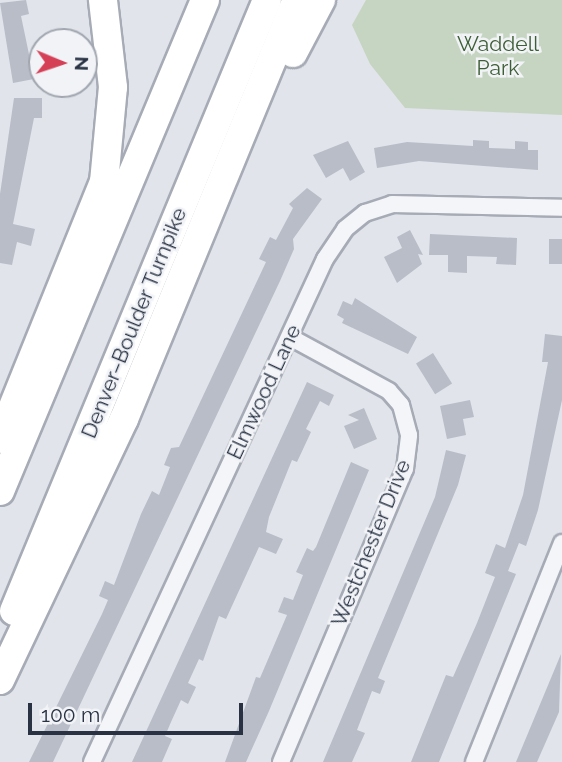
<!DOCTYPE html>
<meta charset="utf-8">
<style>
body{margin:0}
#map{position:relative;width:562px;height:762px;overflow:hidden;background:#e1e4ea;font-family:Raleway,sans-serif}
div>[style]{position:absolute}
.green>*{inset:0;background:#c6d5c1}
.building>*{inset:0;background:#b8bdc8;transform-origin:0 0}
.roads{filter:drop-shadow(2px 0 #a6abb5) drop-shadow(-2px 0 #a6abb5) drop-shadow(0 2px #a6abb5) drop-shadow(0 -2px #a6abb5)}
.street>*{height:16px;margin:-8px;padding:0 8px;transform-origin:8px;border-radius:8px;background:#f4f5f8}
.highway>*{height:28px;margin:-14px;padding:0 14px;transform-origin:14px;border-radius:14px;background:#fff}
span{translate:-50% -50%;white-space:nowrap;text-align:center;line-height:1.15;-webkit-text-stroke:5px #f1f3f7;paint-order:stroke}
.park-label{font-size:21px;color:#3d5f35}
.street-label{font-size:21px;color:#283243}
.north{position:absolute;left:28px;top:28px;width:70px;height:70px;box-sizing:border-box;background:#f1f3f7;border:2px solid #a1a6af;border-radius:50%;rotate:92deg;font-size:19px;font-weight:700;line-height:28px;text-align:center;color:#283243}
.north::after{content:'';display:block;margin:auto;width:24px;height:32px;background:#d54056;clip-path:polygon(50% 0,100% 100%,50% 72%,0 100%)}
.scale{position:absolute;left:28px;top:703px;width:215px;height:32px;box-sizing:border-box;border:4px solid #283243;border-top:0;padding-left:9px;font-size:21px;line-height:24px;white-space:nowrap;color:#283243;-webkit-text-stroke:5px #f1f3f7;paint-order:stroke}
</style>
<div id="map">
<div class="green">
<div style="clip-path:polygon(366px 0,562px 0,562px 115px,405px 108px,370px 64px,352px 25px)"></div>
</div>
<div class="building">
<div style="clip-path:polygon(26px 0,29px 14px,21px 16px,30px 59px,36px 58px,39px 71px,32px 73px,34px 79px,13px 83px,0 3px)"></div>
<div style="clip-path:polygon(14px 98px,42px 98px,42px 118px,34px 118px,13px 224px,35px 229px,31px 246px,17px 242px,12px 265px,0 263px,0 194px)"></div>
<div style="clip-path:polygon(473px 140px,489px 141px,489px 148px,515px 149px,515px 141px,528px 142px,528px 150px,538px 150px,538px 170px,419px 161px,377px 168px,374px 148px,407px 142px,473px 146px)"></div>
<div style="clip-path:polygon(348px 141px,365px 172px,350px 181px,343px 168px,326px 178px,313px 155px)"></div>
<div style="clip-path:polygon(307px 188px,322px 199px,293px 239px,294px 249px,280px 281px,53px 762px,29px 762px,102px 614px,108px 600px,99px 596px,105px 581px,114px 585px,141px 514px,152px 491px,159px 495px,170px 467px,164px 465px,171px 448px,179px 447px,266px 262px,259px 259px,270px 237px,276px 240px,293px 208px,289px 204px)"></div>
<div style="clip-path:polygon(410px 230px,423px 255px,418px 254px,422px 264px,397px 283px,384px 257px,402px 248px,397px 237px)"></div>
<div style="clip-path:polygon(430px 234px,517px 238px,516px 265px,496px 264px,497px 257px,467px 256px,467px 273px,448px 272px,448px 255px,429px 255px)"></div>
<div style="left:549px;top:239px;width:13px;height:25px"></div>
<div style="clip-path:polygon(355px 298px,417px 337px,408px 354px,342px 323px,344px 319px,337px 315px,343px 301px,352px 305px)"></div>
<div style="clip-path:polygon(545px 334px,562px 336px,562px 400px,538px 510px,526px 546px,519px 543px,508px 571px,516px 574px,439px 762px,411px 762px,446px 675px,453px 677px,477px 623px,495px 577px,485px 573px,496px 544px,505px 548px,523px 495px,548px 362px,542px 362px)"></div>
<div style="left:433px;top:353px;width:36px;height:20px;rotate:58deg"></div>
<div style="clip-path:polygon(307px 382px,334px 395px,329px 406px,320px 401px,306px 429px,311px 432px,297px 462px,292px 460px,269px 517px,266px 532px,283px 539px,276px 554px,259px 547px,226px 619px,219px 616px,203px 661px,199px 659px,188px 683px,196px 687px,188px 704px,181px 700px,171px 722px,165px 736px,172px 739px,162px 762px,132px 762px)"></div>
<div style="clip-path:polygon(470px 400px,474px 417px,463px 419px,466px 435px,447px 439px,440px 406px)"></div>
<div style="clip-path:polygon(364px 408px,377px 439px,354px 449px,344px 426px,359px 420px,348px 415px)"></div>
<div style="clip-path:polygon(446px 450px,466px 455px,458px 485px,378px 678px,385px 681px,380px 694px,372px 691px,357px 730px,365px 733px,352px 762px,323px 762px,435px 497px)"></div>
<div style="clip-path:polygon(351px 462px,369px 470px,269px 711px,246px 762px,225px 762px,256px 677px,260px 678px,287px 615px,278px 612px,284px 597px,293px 600px,303px 575px,296px 572px,307px 548px,313px 551px,316px 547px)"></div>
<div style="clip-path:polygon(561px 654px,559px 712px,537px 762px,516px 762px)"></div>
</div>
<div class="roads">
<div class="street">
<div style="left:92px;top:762px;width:554px;rotate:-65.15deg"></div>
<div style="left:325px;top:259px;width:36px;rotate:-56deg"></div>
<div style="left:345px;top:229px;width:26px;rotate:-39deg"></div>
<div style="left:365px;top:213px;width:28px;rotate:-18deg"></div>
<div style="left:392px;top:204px;width:170px;rotate:1.3deg"></div>
<div style="left:281px;top:762px;width:318px;rotate:-67.1deg"></div>
<div style="left:405px;top:469px;width:34px;rotate:-83deg"></div>
<div style="left:409px;top:435px;width:31px;rotate:-105deg"></div>
<div style="left:401px;top:405px;width:18px;rotate:-131deg"></div>
<div style="left:389px;top:391px;width:113px;rotate:-151.4deg"></div>
<div style="left:474px;top:762px;width:236px;rotate:-68.1deg"></div>
</div>
<div class="highway">
<div style="left:293px;top:53px;width:60px;rotate:-62.2deg"></div>
<div style="left:0;top:439px;width:277px;rotate:-68deg"></div>
<div style="left:104px;top:182px;width:95px;rotate:-84.6deg"></div>
<div style="left:113px;top:87px;width:88px;rotate:-96.6deg"></div>
<div style="left:0;top:491px;width:532px;rotate:-67.34deg"></div>
<div style="left:14px;top:611px;width:661px;rotate:-67.51deg"></div>
<div style="left:0;top:680px;width:289px;rotate:-64.6deg"></div>
<div style="left:124px;top:419px;width:453px;rotate:-67.6deg"></div>
</div>
</div>
<div class="park-label">
<span style="left:498px;top:56px">Waddell<br>Park</span>
</div>
<div class="street-label">
<span style="left:134px;top:323px;rotate:-68deg">Denver–Boulder Turnpike</span>
<span style="left:264px;top:392px;rotate:-65deg">Elmwood Lane</span>
<span style="left:371px;top:543px;rotate:-68deg">Westchester Drive</span>
</div>
<div class="north">N</div>
<div class="scale">100 m</div>
</div>
